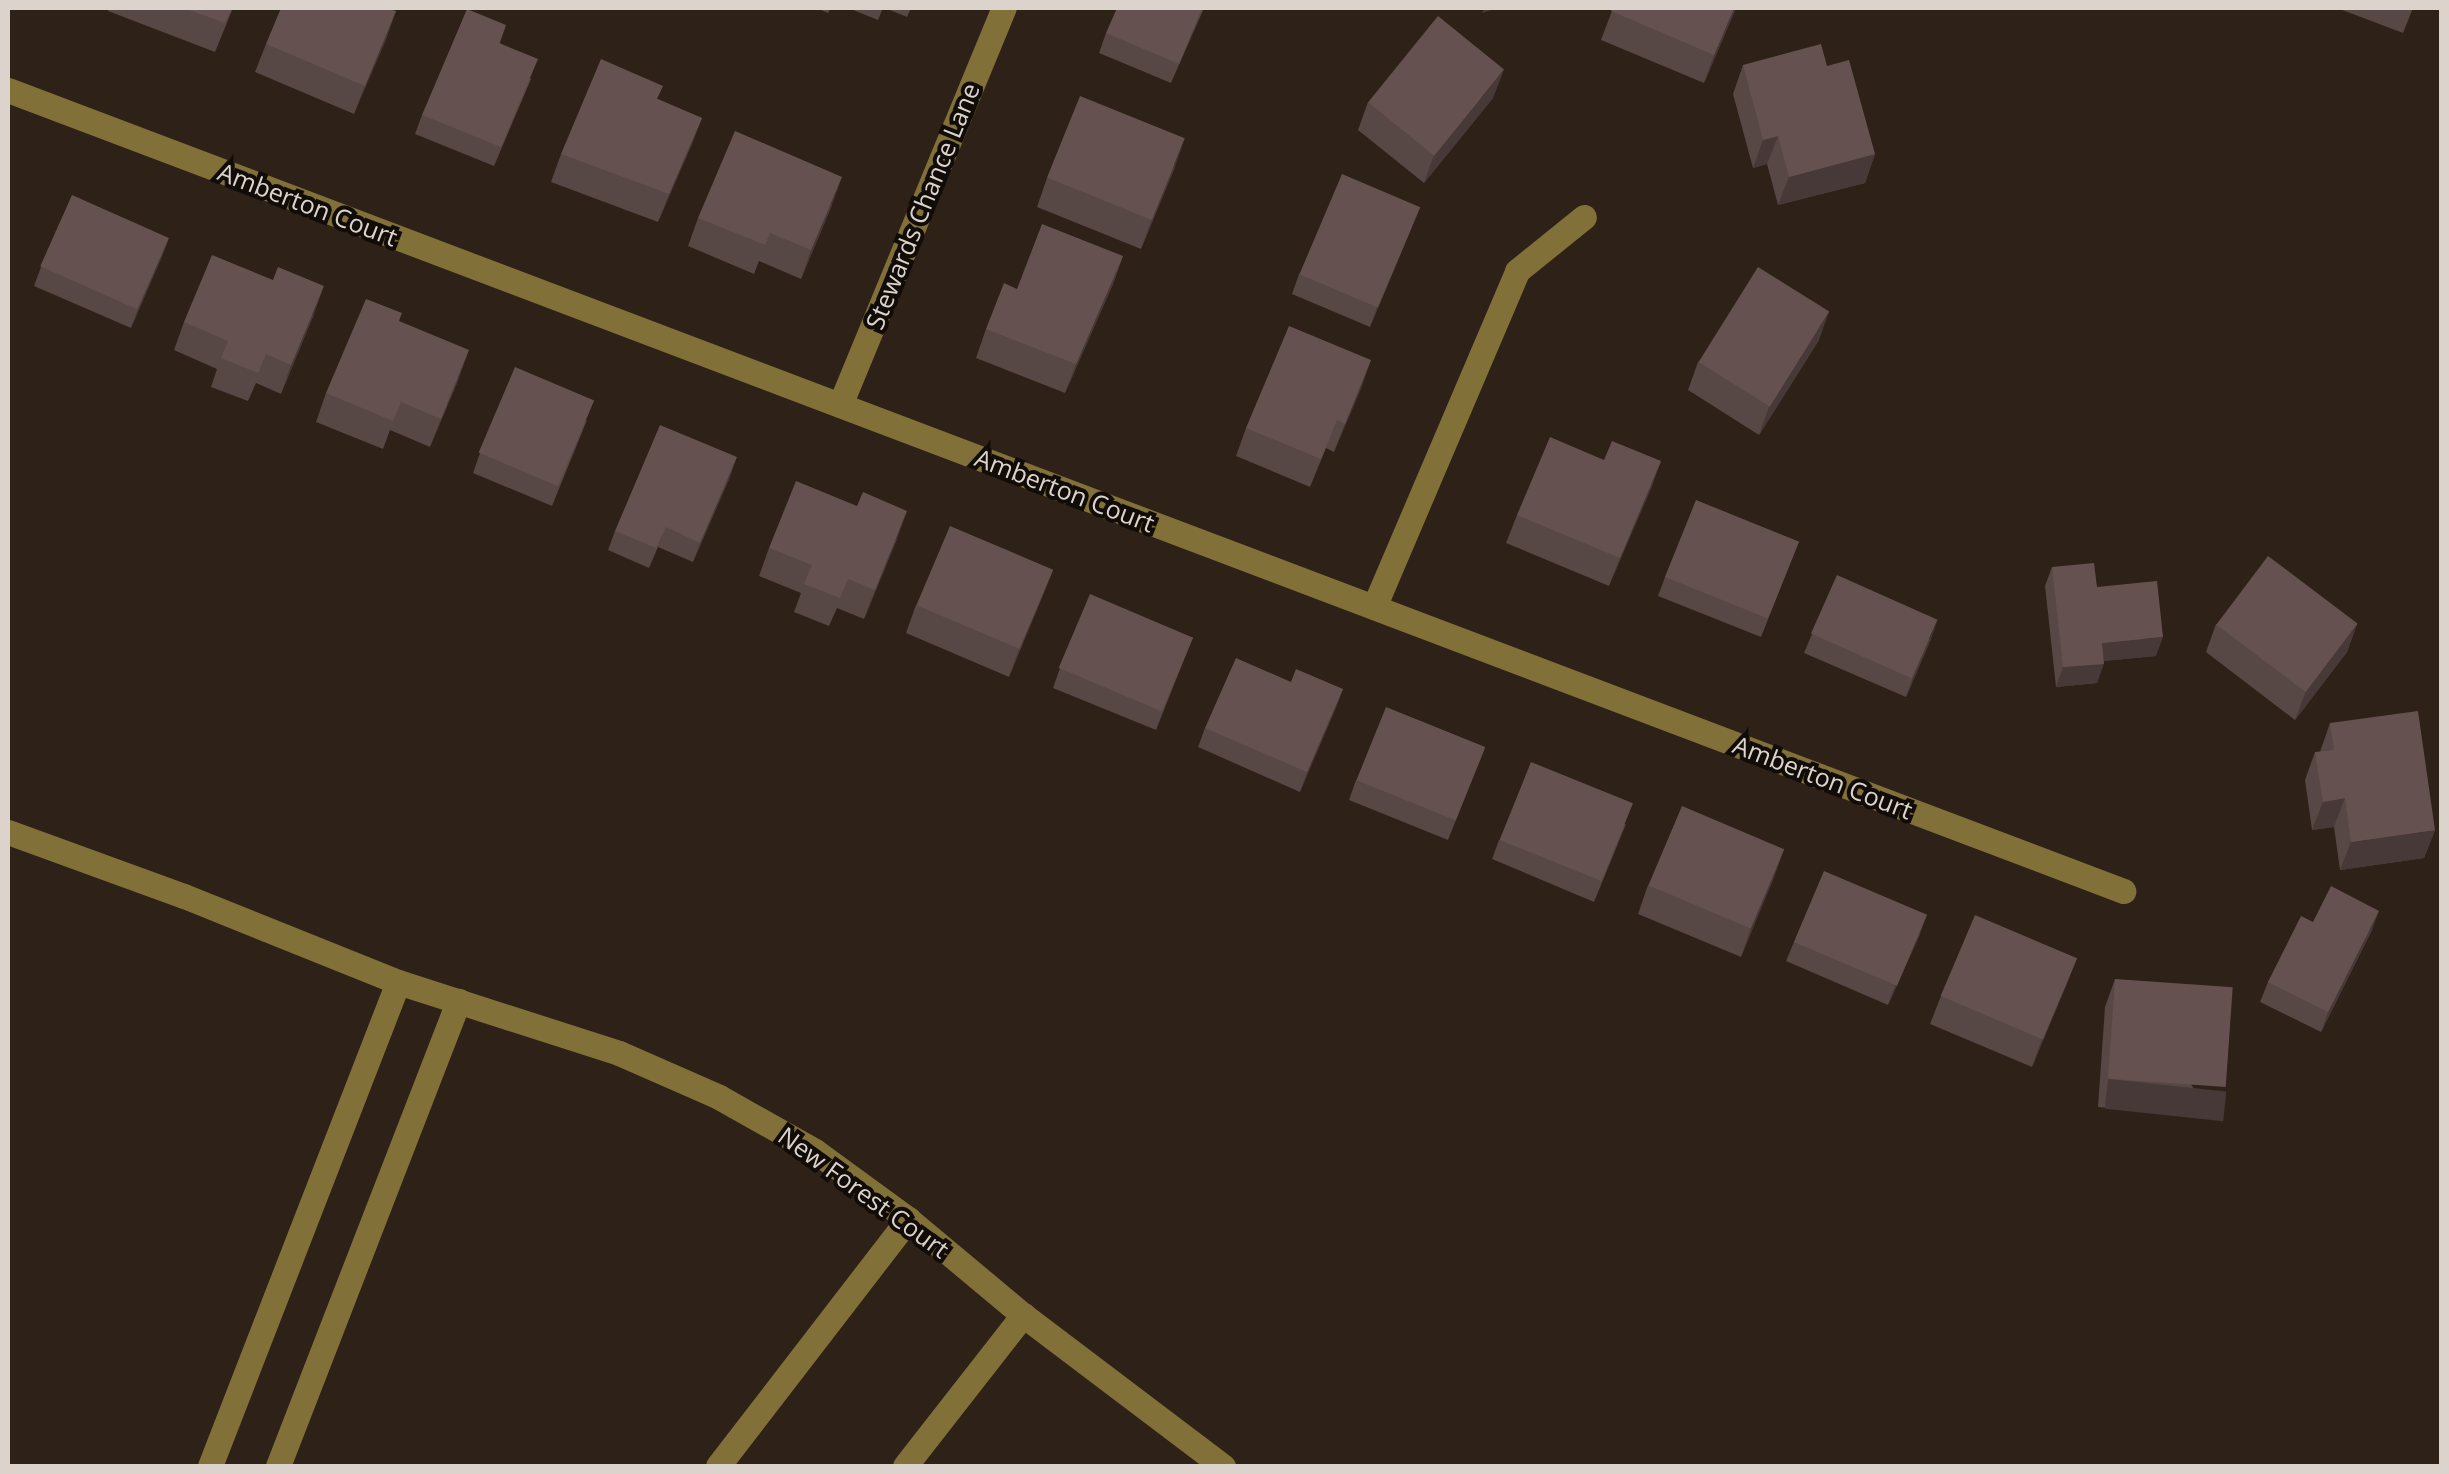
<!DOCTYPE html>
<style>
body{margin:0}
#map{position:relative;width:2449px;height:1474px;overflow:hidden;background:#2e2117;font-family:"Open Sans",sans-serif}
div>[style]{position:absolute}
.minor>*{height:25px;margin:-12.5px;padding:0 12.5px;transform-origin:12.5px;border-radius:12.5px;background:#817038}
.wall>*{inset:0;background:#574745}
.shaded-wall>*{inset:0;background:#473938;transform-origin:0 0}
.building>*{inset:0;background:#655250;transform-origin:0 0}
span{translate:-50% -50%;white-space:nowrap;text-align:center;line-height:1.15;-webkit-text-stroke:8px #110c08;paint-order:stroke}
.street-label{font-size:25px;color:#dcd3cd}
.frame{position:absolute;inset:0;border:10px solid #dcd3cd;pointer-events:none}
</style>
<div id="map">
<div class="minor">
<div style="left:8px;top:90px;width:2262px;rotate:20.74deg"></div>
<div style="left:840px;top:405px;width:430px;rotate:-67.6deg"></div>
<div style="left:1374px;top:607px;width:365px;rotate:-66.9deg"></div>
<div style="left:1517px;top:271px;width:86px;rotate:-38.9deg"></div>
<div style="left:8px;top:832px;width:187px;rotate:20deg"></div>
<div style="left:184px;top:896px;width:231px;rotate:21.9deg"></div>
<div style="left:398px;top:982px;width:232px;rotate:17.8deg"></div>
<div style="left:619px;top:1053px;width:109px;rotate:23.7deg"></div>
<div style="left:719px;top:1097px;width:110px;rotate:29.4deg"></div>
<div style="left:815px;top:1151px;width:115px;rotate:36.2deg"></div>
<div style="left:908px;top:1219px;width:150px;rotate:39.9deg"></div>
<div style="left:1023px;top:1315px;width:251px;rotate:37.1deg"></div>
<div style="left:210px;top:1466px;width:519px;rotate:-68.77deg"></div>
<div style="left:278px;top:1466px;width:499px;rotate:-68.8deg"></div>
<div style="left:718px;top:1466px;width:312px;rotate:-52.4deg"></div>
<div style="left:905px;top:1466px;width:192px;rotate:-52deg"></div>
</div>
<div class="wall">
<div style="clip-path:polygon(109px 8px,233px 8px,215px 52px,108px 11px)"></div>
<div style="clip-path:polygon(816px 8px,831px 8px,828px 13px)"></div>
<div style="clip-path:polygon(848px 8px,883px 8px,878px 20px)"></div>
<div style="clip-path:polygon(885px 8px,911px 8px,907px 17px)"></div>
<div style="clip-path:polygon(1204px 8px,1171px 83px,1099px 53px,1106px 33px)"></div>
<div style="clip-path:polygon(1613px 8px,1736px 8px,1704px 83px,1601px 40px)"></div>
<div style="clip-path:polygon(2337px 8px,2413px 8px,2403px 33px)"></div>
<div style="clip-path:polygon(396px 11px,354px 114px,255px 72px,266px 44px)"></div>
<div style="clip-path:polygon(506px 25px,500px 43px,531px 79px,494px 166px,415px 134px,422px 115px)"></div>
<div style="clip-path:polygon(1743px 65px,1827px 66px,1875px 154px,1865px 183px,1778px 205px,1767px 164px,1753px 168px,1733px 94px)"></div>
<div style="clip-path:polygon(1493px 98px,1424px 183px,1358px 130px,1368px 102px)"></div>
<div style="clip-path:polygon(658px 99px,702px 118px,691px 146px,658px 222px,551px 182px,561px 154px)"></div>
<div style="clip-path:polygon(1175px 167px,1141px 249px,1037px 207px,1047px 178px)"></div>
<div style="clip-path:polygon(832px 205px,801px 279px,759px 261px,754px 274px,688px 246px,698px 218px)"></div>
<div style="clip-path:polygon(1412px 227px,1370px 327px,1292px 294px,1299px 274px)"></div>
<div style="clip-path:polygon(169px 238px,131px 328px,34px 286px,41px 267px)"></div>
<div style="clip-path:polygon(1123px 256px,1113px 284px,1065px 393px,976px 358px,986px 329px,1017px 289px)"></div>
<div style="clip-path:polygon(314px 314px,281px 394px,256px 383px,248px 401px,211px 387px,217px 369px,174px 350px,184px 322px)"></div>
<div style="clip-path:polygon(399px 321px,459px 378px,430px 447px,390px 430px,383px 449px,316px 422px,326px 393px)"></div>
<div style="clip-path:polygon(1819px 340px,1759px 435px,1688px 390px,1698px 362px)"></div>
<div style="clip-path:polygon(1371px 360px,1334px 452px,1326px 448px,1310px 487px,1236px 456px,1246px 428px)"></div>
<div style="clip-path:polygon(587px 420px,552px 506px,473px 473px,480px 453px)"></div>
<div style="clip-path:polygon(1604px 460px,1661px 461px,1609px 586px,1506px 543px,1517px 515px)"></div>
<div style="clip-path:polygon(730px 477px,693px 562px,658px 547px,649px 568px,608px 550px,615px 531px)"></div>
<div style="clip-path:polygon(897px 539px,864px 619px,837px 608px,829px 626px,794px 612px,801px 593px,759px 576px,769px 548px)"></div>
<div style="clip-path:polygon(1799px 542px,1761px 637px,1658px 596px,1665px 577px)"></div>
<div style="clip-path:polygon(2052px 567px,2097px 587px,2156px 656px,2103px 661px,2097px 683px,2056px 687px,2045px 586px)"></div>
<div style="clip-path:polygon(1053px 570px,1009px 677px,906px 633px,916px 605px)"></div>
<div style="clip-path:polygon(2216px 624px,2357px 624px,2347px 652px,2295px 720px,2206px 652px)"></div>
<div style="clip-path:polygon(1812px 634px,1931px 639px,1906px 697px,1804px 653px)"></div>
<div style="clip-path:polygon(1193px 637px,1156px 730px,1053px 688px,1060px 668px)"></div>
<div style="clip-path:polygon(1291px 682px,1343px 689px,1300px 792px,1198px 747px,1205px 728px)"></div>
<div style="clip-path:polygon(2330px 723px,2435px 830px,2424px 858px,2340px 870px,2334px 827px,2312px 830px,2305px 780px,2315px 752px,2320px 752px)"></div>
<div style="clip-path:polygon(1485px 748px,1448px 840px,1349px 800px,1356px 780px)"></div>
<div style="clip-path:polygon(1626px 824px,1594px 902px,1492px 859px,1499px 840px)"></div>
<div style="clip-path:polygon(1784px 849px,1741px 957px,1638px 914px,1648px 885px)"></div>
<div style="clip-path:polygon(2313px 922px,2372px 930px,2321px 1032px,2260px 1002px,2268px 982px)"></div>
<div style="clip-path:polygon(1920px 934px,1888px 1005px,1786px 961px,1794px 942px)"></div>
<div style="clip-path:polygon(2077px 958px,2032px 1067px,1930px 1024px,1941px 996px)"></div>
<div style="clip-path:polygon(2115px 979px,2216px 1119px,2098px 1107px,2105px 1007px)"></div>
</div>
<div class="shaded-wall">
<div style="clip-path:polygon(1484px 8px,1497px 8px,1482px 13px)"></div>
<div style="clip-path:polygon(1734px 8px,1736px 8px,1704px 83px,1714px 55px)"></div>
<div style="clip-path:polygon(396px 11px,386px 40px,354px 114px,365px 86px)"></div>
<div style="clip-path:polygon(1504px 70px,1493px 98px,1424px 183px,1434px 155px)"></div>
<div style="clip-path:polygon(702px 118px,691px 146px,658px 222px,669px 194px)"></div>
<div style="clip-path:polygon(1778px 136px,1767px 164px,1753px 168px,1763px 140px)"></div>
<div style="clip-path:polygon(1185px 139px,1175px 167px,1141px 249px,1151px 221px)"></div>
<div style="clip-path:polygon(1875px 154px,1865px 183px,1778px 205px,1789px 177px)"></div>
<div style="clip-path:polygon(842px 177px,832px 205px,801px 279px,811px 250px)"></div>
<div style="clip-path:polygon(1420px 207px,1412px 227px,1370px 327px,1377px 307px)"></div>
<div style="clip-path:polygon(169px 238px,162px 257px,131px 328px,138px 309px)"></div>
<div style="clip-path:polygon(1123px 256px,1113px 284px,1065px 393px,1076px 364px)"></div>
<div style="clip-path:polygon(324px 286px,314px 314px,281px 394px,291px 365px)"></div>
<div style="clip-path:polygon(1829px 312px,1819px 340px,1759px 435px,1769px 407px)"></div>
<div style="clip-path:polygon(469px 350px,459px 378px,430px 447px,441px 419px)"></div>
<div style="clip-path:polygon(1371px 360px,1361px 389px,1334px 452px,1345px 424px)"></div>
<div style="clip-path:polygon(737px 457px,730px 477px,693px 562px,700px 543px)"></div>
<div style="clip-path:polygon(1661px 461px,1651px 489px,1609px 586px,1620px 558px)"></div>
<div style="clip-path:polygon(907px 511px,897px 539px,864px 619px,875px 590px)"></div>
<div style="clip-path:polygon(1053px 570px,1042px 598px,1009px 677px,1019px 649px)"></div>
<div style="clip-path:polygon(1938px 619px,1931px 639px,1906px 697px,1913px 677px)"></div>
<div style="clip-path:polygon(2357px 624px,2347px 652px,2295px 720px,2306px 691px)"></div>
<div style="clip-path:polygon(2163px 637px,2156px 656px,2094px 662px,2102px 643px)"></div>
<div style="clip-path:polygon(2104px 664px,2097px 683px,2056px 687px,2063px 667px)"></div>
<div style="clip-path:polygon(1343px 689px,1336px 708px,1300px 792px,1307px 772px)"></div>
<div style="clip-path:polygon(2345px 798px,2334px 827px,2312px 830px,2323px 802px)"></div>
<div style="clip-path:polygon(2435px 830px,2424px 858px,2340px 870px,2351px 842px)"></div>
<div style="clip-path:polygon(1784px 849px,1774px 878px,1741px 957px,1751px 928px)"></div>
<div style="clip-path:polygon(2379px 911px,2372px 930px,2321px 1032px,2328px 1012px)"></div>
<div style="clip-path:polygon(1927px 914px,1920px 934px,1888px 1005px,1895px 986px)"></div>
<div style="clip-path:polygon(2077px 958px,2066px 986px,2032px 1067px,2042px 1039px)"></div>
<div style="left:2108px;top:1079px;width:119px;height:30px;rotate:6deg"></div>
</div>
<div class="building">
<div style="clip-path:polygon(184px 8px,232px 8px,225px 23px)"></div>
<div style="clip-path:polygon(281px 8px,387px 8px,396px 11px,365px 86px,266px 44px)"></div>
<div style="clip-path:polygon(1117px 8px,1202px 8px,1179px 64px,1106px 33px)"></div>
<div style="clip-path:polygon(1613px 8px,1734px 8px,1714px 55px,1611px 11px)"></div>
<div style="clip-path:polygon(467px 9px,506px 25px,499px 43px,538px 59px,501px 147px,422px 115px)"></div>
<div style="left:1438px;top:16px;width:85px;height:111px;rotate:39deg"></div>
<div style="clip-path:polygon(1821px 44px,1827px 66px,1849px 60px,1875px 154px,1789px 177px,1778px 136px,1763px 140px,1743px 65px)"></div>
<div style="clip-path:polygon(601px 59px,663px 86px,657px 99px,702px 118px,669px 194px,561px 154px)"></div>
<div style="left:1080px;top:96px;width:113px;height:88px;rotate:22deg"></div>
<div style="clip-path:polygon(735px 131px,842px 177px,811px 250px,770px 233px,765px 245px,698px 218px)"></div>
<div style="left:1342px;top:174px;width:85px;height:109px;rotate:23deg"></div>
<div style="left:72px;top:195px;width:106px;height:78px;rotate:24deg"></div>
<div style="clip-path:polygon(1042px 224px,1123px 256px,1076px 364px,986px 329px,1004px 283px,1017px 289px)"></div>
<div style="clip-path:polygon(212px 255px,273px 280px,278px 267px,324px 286px,291px 365px,266px 354px,258px 373px,221px 358px,228px 341px,184px 322px)"></div>
<div style="left:1758px;top:267px;width:84px;height:112px;rotate:32deg"></div>
<div style="clip-path:polygon(366px 299px,402px 313px,399px 321px,469px 350px,441px 419px,401px 402px,393px 421px,326px 393px)"></div>
<div style="clip-path:polygon(1289px 326px,1371px 360px,1345px 424px,1337px 420px,1321px 459px,1246px 428px)"></div>
<div style="left:515px;top:367px;width:86px;height:93px;rotate:23deg"></div>
<div style="clip-path:polygon(660px 425px,737px 457px,700px 543px,666px 527px,656px 548px,615px 531px)"></div>
<div style="clip-path:polygon(1550px 437px,1604px 460px,1612px 441px,1661px 461px,1620px 558px,1517px 515px)"></div>
<div style="clip-path:polygon(796px 481px,857px 506px,863px 492px,907px 511px,875px 590px,848px 579px,840px 598px,804px 584px,812px 565px,769px 548px)"></div>
<div style="left:1696px;top:500px;width:111px;height:83px;rotate:22deg"></div>
<div style="left:950px;top:526px;width:112px;height:86px;rotate:23deg"></div>
<div style="left:2268px;top:556px;width:112px;height:86px;rotate:37deg"></div>
<div style="clip-path:polygon(2094px 563px,2097px 587px,2157px 581px,2163px 637px,2102px 643px,2104px 664px,2063px 667px,2052px 567px)"></div>
<div style="left:1837px;top:575px;width:110px;height:64px;rotate:24deg"></div>
<div style="left:1090px;top:594px;width:112px;height:80px;rotate:23deg"></div>
<div style="clip-path:polygon(1236px 658px,1291px 682px,1296px 669px,1343px 689px,1307px 772px,1205px 728px)"></div>
<div style="left:1386px;top:707px;width:107px;height:79px;rotate:22deg"></div>
<div style="clip-path:polygon(2418px 711px,2435px 830px,2351px 842px,2345px 798px,2323px 802px,2315px 752px,2334px 750px,2330px 723px)"></div>
<div style="left:1531px;top:762px;width:110px;height:84px;rotate:22deg"></div>
<div style="left:1682px;top:806px;width:111px;height:86px;rotate:23deg"></div>
<div style="left:1824px;top:871px;width:112px;height:77px;rotate:23deg"></div>
<div style="clip-path:polygon(2331px 886px,2379px 911px,2328px 1012px,2268px 982px,2301px 916px,2313px 922px)"></div>
<div style="left:1975px;top:915px;width:111px;height:88px;rotate:23deg"></div>
<div style="left:2115px;top:979px;width:118px;height:100px;rotate:4deg"></div>
</div>
<div class="street-label">
<span style="left:308px;top:204px;rotate:21deg">Amberton Court</span>
<span style="left:922px;top:206px;rotate:-68deg">Stewards Chance Lane</span>
<span style="left:1065px;top:490px;rotate:21deg">Amberton Court</span>
<span style="left:1823px;top:777px;rotate:21deg">Amberton Court</span>
<span style="left:864px;top:1192px;rotate:36deg">New Forest Court</span>
</div>
<div class="frame"></div>
</div>
